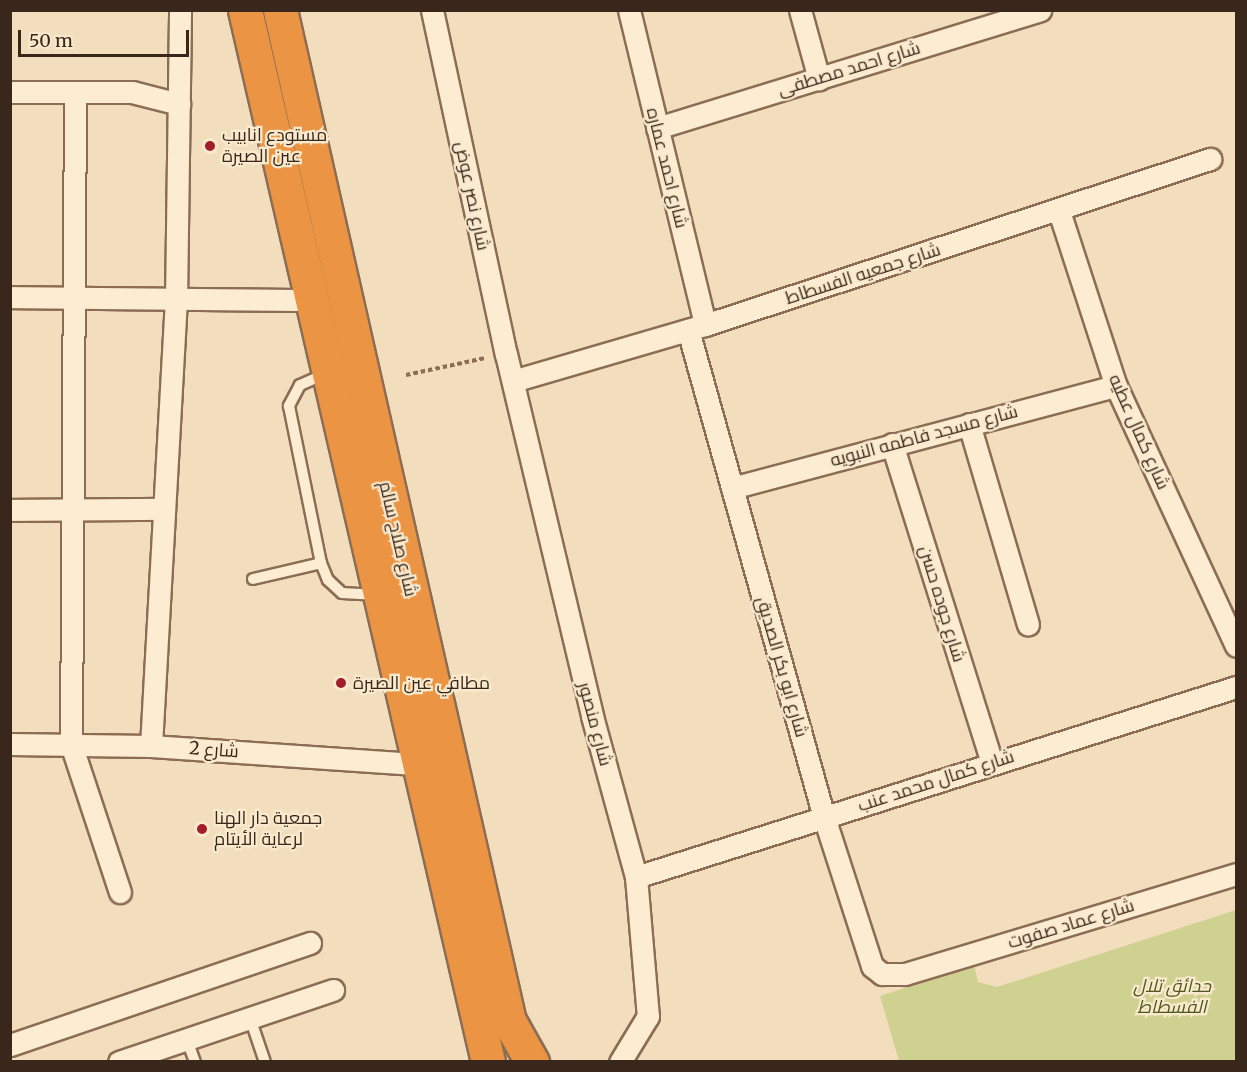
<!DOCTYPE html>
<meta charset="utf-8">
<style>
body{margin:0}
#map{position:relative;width:1247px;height:1072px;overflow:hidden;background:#f2debd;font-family:Merriweather,Cairo,serif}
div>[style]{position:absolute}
.green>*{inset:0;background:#cfd190}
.path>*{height:4px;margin-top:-2px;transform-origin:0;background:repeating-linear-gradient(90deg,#8c6d54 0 4.5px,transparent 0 7.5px)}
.roads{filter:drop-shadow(2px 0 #8c6d54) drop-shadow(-2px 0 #8c6d54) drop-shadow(0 2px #8c6d54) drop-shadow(0 -2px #8c6d54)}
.lane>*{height:10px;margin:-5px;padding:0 5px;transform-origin:5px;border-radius:5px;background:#fcecd1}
.street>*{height:21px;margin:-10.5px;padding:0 10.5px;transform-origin:10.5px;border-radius:10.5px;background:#fcecd1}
.highway>*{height:33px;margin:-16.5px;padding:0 16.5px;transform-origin:16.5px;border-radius:16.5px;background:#eb9444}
.dots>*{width:16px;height:16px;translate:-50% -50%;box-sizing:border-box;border:3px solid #f9e9cd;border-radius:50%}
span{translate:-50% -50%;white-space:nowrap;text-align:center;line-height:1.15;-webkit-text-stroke:4.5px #f9e9cd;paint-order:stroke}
.street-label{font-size:18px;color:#39271b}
.poi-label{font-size:18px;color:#39271b}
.left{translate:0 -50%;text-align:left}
.park-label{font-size:18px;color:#4e581f;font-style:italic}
.frame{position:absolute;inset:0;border:12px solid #39271b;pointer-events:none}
.scale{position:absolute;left:18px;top:30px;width:171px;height:27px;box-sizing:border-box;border:3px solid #39271b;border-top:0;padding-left:8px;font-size:18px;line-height:21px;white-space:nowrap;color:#39271b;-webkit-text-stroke:4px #f9e9cd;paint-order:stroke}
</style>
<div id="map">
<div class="green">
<div style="clip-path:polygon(1236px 910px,1236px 1061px,899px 1061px,880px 996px,974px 965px,978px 982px,997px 987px)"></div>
</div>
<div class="path">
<div style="left:406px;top:375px;width:81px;rotate:-12.1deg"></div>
</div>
<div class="roads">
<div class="lane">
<div style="left:327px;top:373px;width:30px;rotate:156deg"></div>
<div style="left:300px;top:385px;width:24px;rotate:118deg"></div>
<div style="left:289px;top:406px;width:160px;rotate:78.5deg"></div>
<div style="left:321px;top:563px;width:18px;rotate:68deg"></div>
<div style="left:328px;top:580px;width:19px;rotate:43deg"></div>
<div style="left:342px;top:593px;width:36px;rotate:3deg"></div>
<div style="left:253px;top:579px;width:70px;rotate:-13.2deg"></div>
<div style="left:250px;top:1018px;width:46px;rotate:71.2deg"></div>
<div style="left:187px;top:1040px;width:23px;rotate:70deg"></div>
</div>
<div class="street">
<div style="left:432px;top:10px;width:352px;rotate:77.9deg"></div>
<div style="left:506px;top:354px;width:372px;rotate:76.6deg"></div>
<div style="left:592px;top:716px;width:167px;rotate:74.7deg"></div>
<div style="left:636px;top:877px;width:140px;rotate:85.1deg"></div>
<div style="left:648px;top:1016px;width:54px;rotate:121.3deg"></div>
<div style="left:629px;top:10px;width:324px;rotate:76.4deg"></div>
<div style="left:800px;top:10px;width:72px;rotate:74.6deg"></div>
<div style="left:10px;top:92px;width:122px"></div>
<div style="left:132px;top:92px;width:49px;rotate:14.3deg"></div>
<div style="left:75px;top:92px;width:652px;rotate:90.35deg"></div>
<div style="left:71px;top:744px;width:156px;rotate:71.7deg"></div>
<div style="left:657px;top:128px;width:401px;rotate:-17.1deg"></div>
<div style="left:1059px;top:211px;width:184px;rotate:72deg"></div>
<div style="left:1116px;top:386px;width:286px;rotate:65.2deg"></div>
<div style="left:10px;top:297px;width:302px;rotate:0.6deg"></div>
<div style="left:688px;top:330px;width:506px;rotate:74.4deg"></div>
<div style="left:824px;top:817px;width:157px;rotate:72.1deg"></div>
<div style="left:872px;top:966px;width:13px;rotate:39deg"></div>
<div style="left:882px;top:974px;width:23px"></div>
<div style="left:905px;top:974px;width:346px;rotate:-16.8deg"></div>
<div style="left:513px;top:381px;width:200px;rotate:-16.3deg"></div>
<div style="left:705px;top:325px;width:532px;rotate:-18.2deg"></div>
<div style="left:969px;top:424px;width:209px;rotate:73.6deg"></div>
<div style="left:892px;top:444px;width:334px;rotate:72.6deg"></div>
<div style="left:732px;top:488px;width:397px;rotate:-14.9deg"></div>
<div style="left:10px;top:510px;width:153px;rotate:-0.4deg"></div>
<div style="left:10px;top:744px;width:141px;rotate:0.8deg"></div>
<div style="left:151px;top:746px;width:268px;rotate:3.9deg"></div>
<div style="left:151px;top:746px;width:446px;rotate:-86.8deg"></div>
<div style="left:176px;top:301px;width:291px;rotate:-89.2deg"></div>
<div style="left:636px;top:877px;width:629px;rotate:-17.57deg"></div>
<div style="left:10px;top:1045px;width:317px;rotate:-18.8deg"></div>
<div style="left:119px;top:1062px;width:226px;rotate:-18.6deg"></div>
</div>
<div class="highway">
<div style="left:245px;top:10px;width:1080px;rotate:76.99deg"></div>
<div style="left:280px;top:10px;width:1037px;rotate:77.24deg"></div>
<div style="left:509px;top:1021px;width:47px;rotate:60.7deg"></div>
</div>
</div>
<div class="dots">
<div style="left:210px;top:146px;background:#a11e2a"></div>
<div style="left:341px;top:683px;background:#a11e2a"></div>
<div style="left:202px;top:829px;background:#a11e2a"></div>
</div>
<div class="street-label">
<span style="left:849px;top:69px;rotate:-17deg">شارع احمد مصطفى</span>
<span style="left:667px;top:168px;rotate:76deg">شارع احمد عماره</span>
<span style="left:472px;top:196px;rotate:78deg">شارع نصر عوض</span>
<span style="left:863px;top:274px;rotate:-18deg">شارع جمعيه الفسطاط</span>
<span style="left:1139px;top:432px;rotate:66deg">شارع كمال عطيه</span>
<span style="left:924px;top:436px;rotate:-15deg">شارع مسجد فاطمه النبويه</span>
<span style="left:398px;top:539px;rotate:77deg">شارع صلاح سالم</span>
<span style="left:942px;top:604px;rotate:73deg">شارع جوده حسن</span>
<span style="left:782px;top:667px;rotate:74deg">شارع ابو بكر الصديق</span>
<span style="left:595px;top:724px;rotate:75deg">شارع منصور</span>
<span style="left:214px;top:750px;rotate:4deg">شارع 2</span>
<span style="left:936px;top:781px;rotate:-18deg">شارع كمال محمد عنب</span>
<span style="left:1071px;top:924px;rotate:-17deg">شارع عماد صفوت</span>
</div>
<div class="poi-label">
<span class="left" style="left:222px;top:146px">مستودع انابيب<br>عين الصيرة</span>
<span class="left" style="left:353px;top:683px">مطافي عين الصيرة</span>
<span class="left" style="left:214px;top:829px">جمعية دار الهنا<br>لرعاية الأيتام</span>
</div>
<div class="park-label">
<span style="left:1172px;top:997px">حدائق تلال<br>الفسطاط</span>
</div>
<div class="frame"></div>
<div class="scale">50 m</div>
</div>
